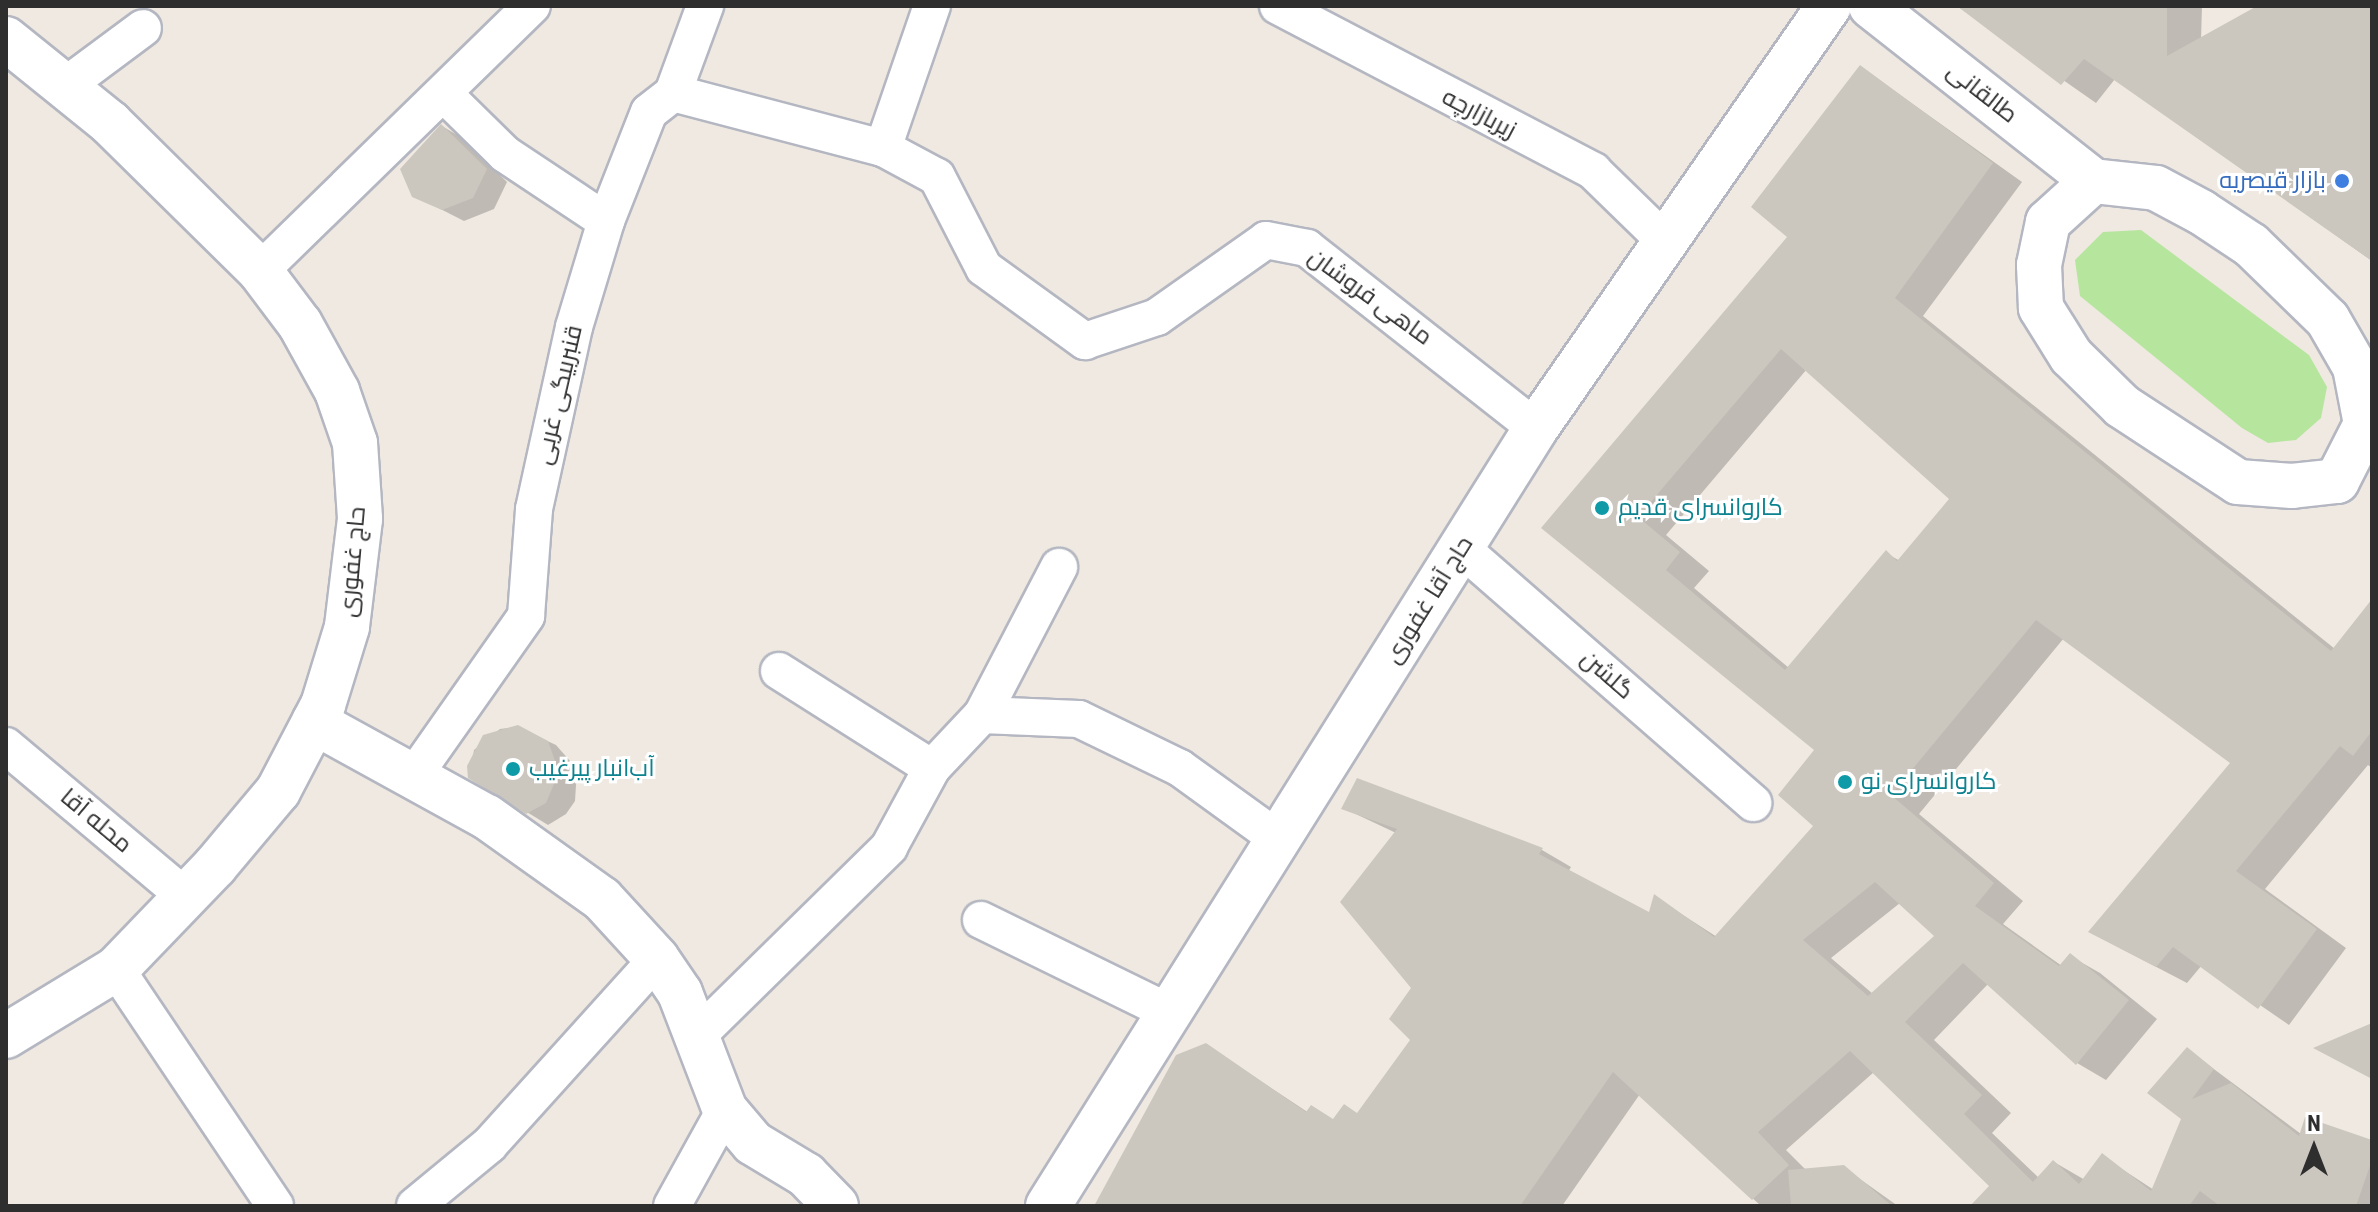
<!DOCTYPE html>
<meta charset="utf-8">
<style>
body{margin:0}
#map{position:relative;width:2378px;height:1212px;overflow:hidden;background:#efe9e1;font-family:"Roboto Condensed",Cairo,sans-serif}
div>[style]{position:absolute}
.green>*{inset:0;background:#b6e59e}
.shadow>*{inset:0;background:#0003}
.building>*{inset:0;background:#cbc7bf}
.roads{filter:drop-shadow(2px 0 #b4b7c1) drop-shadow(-2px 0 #b4b7c1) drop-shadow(0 2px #b4b7c1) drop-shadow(0 -2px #b4b7c1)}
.minor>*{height:36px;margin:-18px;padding:0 18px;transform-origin:18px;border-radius:18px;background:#fff}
.tertiary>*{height:44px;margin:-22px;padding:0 22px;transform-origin:22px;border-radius:22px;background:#fff}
.secondary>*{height:44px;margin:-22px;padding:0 22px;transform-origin:22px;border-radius:22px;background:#fff}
.dots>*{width:22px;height:22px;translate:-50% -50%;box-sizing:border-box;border:4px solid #fff;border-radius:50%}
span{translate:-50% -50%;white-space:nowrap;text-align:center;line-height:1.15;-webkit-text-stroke:6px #fff;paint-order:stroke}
.street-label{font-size:24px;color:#2e2e2e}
.shop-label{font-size:24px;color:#366cbe}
.right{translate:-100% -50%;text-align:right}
.culture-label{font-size:24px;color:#0d838f}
.left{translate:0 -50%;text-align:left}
.frame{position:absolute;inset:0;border:8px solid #2e2e2e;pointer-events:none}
.north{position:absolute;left:2274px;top:1108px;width:80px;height:80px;-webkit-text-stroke:6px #fff;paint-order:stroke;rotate:0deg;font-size:22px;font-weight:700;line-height:32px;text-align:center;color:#2e2e2e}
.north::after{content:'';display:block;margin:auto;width:28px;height:36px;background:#2e2e2e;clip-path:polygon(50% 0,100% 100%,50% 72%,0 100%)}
</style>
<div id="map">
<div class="green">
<div style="clip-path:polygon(2141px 230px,2309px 355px,2327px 387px,2321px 418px,2296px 440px,2268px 443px,2242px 428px,2080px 296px,2075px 260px,2103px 232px)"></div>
</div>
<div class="shadow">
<div style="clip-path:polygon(1957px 6px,2202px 6px,2201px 40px,2261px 6px,2372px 6px,2372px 261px,2115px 79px,2096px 103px)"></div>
<div style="clip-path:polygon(evenodd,1861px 67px,2022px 182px,1923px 316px,2335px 649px,2372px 602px,2372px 768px,2368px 765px,2265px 889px,2346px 948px,2289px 1025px,2202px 965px,2187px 983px,2120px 948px,2233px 763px,2064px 638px,1919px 814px,2023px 901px,2003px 924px,2062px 966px,2070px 956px,2100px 973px,2157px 1019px,2106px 1080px,2077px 1063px,1989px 983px,1934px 1040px,2011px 1113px,1992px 1133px,2039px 1178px,2054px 1162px,2085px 1180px,2102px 1156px,2154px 1190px,2184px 1118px,2187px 1049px,2301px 1134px,2372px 1142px,2372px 1206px,1973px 1206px,1992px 1186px,1874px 1072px,1786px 1150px,1806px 1170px,1843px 1167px,1898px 1206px,1761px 1206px,1640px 1094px,1562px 1206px,1099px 1206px,1206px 1045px,1309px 1113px,1334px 1121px,1358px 1114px,1412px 1040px,1413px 988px,1396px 833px,1343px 808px,1542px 850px,1571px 867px,1568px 872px,1650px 915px,1655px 897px,1717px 937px,1816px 826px,1817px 749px,1544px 528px,1790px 237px,1861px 67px,1807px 369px,1952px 499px,1900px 561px,1886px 553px,1789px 668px,1694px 588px,1709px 571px,1666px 535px,1807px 369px,1861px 67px,1900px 903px,1937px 936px,1873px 994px,1831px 958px,1900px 903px)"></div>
<div style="clip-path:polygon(442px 126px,462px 138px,507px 182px,494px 209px,464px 221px,413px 195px)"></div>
<div style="clip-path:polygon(517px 727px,556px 745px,577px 769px,575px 801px,566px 814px,548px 825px,470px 777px,474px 750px,500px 729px)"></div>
</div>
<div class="building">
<div style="clip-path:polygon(1957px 6px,2167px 6px,2167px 56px,2257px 6px,2372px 6px,2372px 261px,2084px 59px,2061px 85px)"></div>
<div style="clip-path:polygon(evenodd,1860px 65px,1993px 163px,1895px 298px,2331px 651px,2372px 599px,2372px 731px,2353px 756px,2340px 746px,2236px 871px,2317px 929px,2258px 1009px,2173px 947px,2156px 967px,2088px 932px,2230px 763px,2036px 620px,1891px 795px,1994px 883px,1975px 906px,2059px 966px,2070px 953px,2129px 1000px,2076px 1065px,1963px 963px,1905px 1022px,1982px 1095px,1964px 1114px,2033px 1182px,2053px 1160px,2079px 1184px,2102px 1153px,2151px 1191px,2181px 1119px,2147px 1093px,2187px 1047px,2214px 1069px,2192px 1099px,2231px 1083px,2299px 1136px,2305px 1117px,2372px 1140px,2372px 1160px,2356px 1206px,2220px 1206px,2200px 1191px,2189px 1206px,1970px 1206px,1989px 1186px,1850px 1051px,1758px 1132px,1789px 1165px,1752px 1200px,1613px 1072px,1520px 1206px,1094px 1206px,1176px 1055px,1206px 1043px,1306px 1112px,1311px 1105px,1333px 1119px,1344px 1104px,1357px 1113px,1410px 1040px,1389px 1019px,1411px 988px,1340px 902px,1397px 829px,1341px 809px,1357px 778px,1543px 848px,1539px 854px,1649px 912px,1654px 894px,1714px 937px,1813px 826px,1778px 795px,1814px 750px,1541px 528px,1787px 237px,1751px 207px,1860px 65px,1781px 349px,1949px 499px,1897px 561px,1886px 550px,1785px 670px,1666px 570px,1680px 552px,1638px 517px,1781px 349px,1860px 65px,1875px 882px,1934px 936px,1868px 996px,1803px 940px,1875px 882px)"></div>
<div style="clip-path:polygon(441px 124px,487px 169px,473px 198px,442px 210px,412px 197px,400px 169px)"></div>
<div style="clip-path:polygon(518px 725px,548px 741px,559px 772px,546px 803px,526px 814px,468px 778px,467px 766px,483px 735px)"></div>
<div style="clip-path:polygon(2372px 1023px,2372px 1079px,2313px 1048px)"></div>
<div style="clip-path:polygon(1844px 1165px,1892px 1206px,1791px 1206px,1788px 1170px)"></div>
</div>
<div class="roads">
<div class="minor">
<div style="left:1278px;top:6px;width:356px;rotate:27.6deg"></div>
<div style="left:1593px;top:171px;width:102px;rotate:44.2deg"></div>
<div style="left:65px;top:86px;width:97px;rotate:-36.6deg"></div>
<div style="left:443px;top:93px;width:87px;rotate:44.5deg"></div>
<div style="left:505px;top:154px;width:121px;rotate:33.6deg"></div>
<div style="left:673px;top:93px;width:217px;rotate:14.7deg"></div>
<div style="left:883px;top:148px;width:61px;rotate:28.2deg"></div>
<div style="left:937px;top:177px;width:102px;rotate:62.7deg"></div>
<div style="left:984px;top:268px;width:125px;rotate:35.9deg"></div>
<div style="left:1085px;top:341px;width:76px;rotate:-18.4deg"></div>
<div style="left:1157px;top:317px;width:133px;rotate:-35.2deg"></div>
<div style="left:1266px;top:240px;width:42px;rotate:11deg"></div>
<div style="left:1307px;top:248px;width:291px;rotate:38.2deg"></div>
<div style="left:883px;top:148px;width:150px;rotate:-71deg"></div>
<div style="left:260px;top:271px;width:380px;rotate:-44.3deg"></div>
<div style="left:1461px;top:548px;width:388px;rotate:41.1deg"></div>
<div style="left:779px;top:671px;width:181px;rotate:32.4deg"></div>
<div style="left:982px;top:715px;width:167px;rotate:-62.5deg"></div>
<div style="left:6px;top:746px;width:234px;rotate:40deg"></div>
<div style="left:413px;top:777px;width:197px;rotate:-54.9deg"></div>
<div style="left:526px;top:616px;width:107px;rotate:-85.7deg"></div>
<div style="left:534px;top:509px;width:186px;rotate:-77.6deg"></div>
<div style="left:574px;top:327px;width:111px;rotate:-73.2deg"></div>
<div style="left:606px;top:221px;width:117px;rotate:-68.5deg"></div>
<div style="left:649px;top:112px;width:31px;rotate:-38deg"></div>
<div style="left:673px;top:93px;width:93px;rotate:-69.8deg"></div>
<div style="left:981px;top:920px;width:209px;rotate:26.1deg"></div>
<div style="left:116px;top:969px;width:285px;rotate:56.1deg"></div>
<div style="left:698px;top:1035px;width:268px;rotate:-44.5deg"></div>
<div style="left:889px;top:847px;width:90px;rotate:-61.4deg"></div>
<div style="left:932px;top:768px;width:73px;rotate:-46.7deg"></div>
<div style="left:982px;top:715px;width:97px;rotate:2.4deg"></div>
<div style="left:1079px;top:719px;width:112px;rotate:25.9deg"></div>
<div style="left:1180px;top:768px;width:121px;rotate:35.9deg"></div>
<div style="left:415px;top:1206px;width:96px;rotate:-39.5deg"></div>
<div style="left:489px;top:1145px;width:251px;rotate:-47.9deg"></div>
<div style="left:672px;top:1206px;width:110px;rotate:-61.1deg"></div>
</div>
<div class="tertiary">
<div style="left:314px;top:722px;width:197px;rotate:28.8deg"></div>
<div style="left:487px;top:817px;width:141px;rotate:35.5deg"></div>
<div style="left:602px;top:899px;width:81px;rotate:47.5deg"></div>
<div style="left:657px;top:959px;width:41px;rotate:55.9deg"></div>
<div style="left:680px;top:993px;width:125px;rotate:69deg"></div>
<div style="left:725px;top:1110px;width:43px;rotate:49.7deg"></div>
<div style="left:753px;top:1143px;width:62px;rotate:31.1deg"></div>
<div style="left:806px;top:1175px;width:43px;rotate:45.9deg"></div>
</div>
<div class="secondary">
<div style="left:1871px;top:6px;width:283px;rotate:38.2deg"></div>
<div style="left:6px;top:39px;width:134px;rotate:38.9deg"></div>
<div style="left:110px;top:123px;width:211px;rotate:44.6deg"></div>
<div style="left:260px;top:271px;width:66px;rotate:53deg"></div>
<div style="left:300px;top:324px;width:77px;rotate:61.1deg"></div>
<div style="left:337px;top:391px;width:55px;rotate:70.9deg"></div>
<div style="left:355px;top:443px;width:76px;rotate:86.2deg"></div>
<div style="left:360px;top:519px;width:109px;rotate:96.9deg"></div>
<div style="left:347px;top:627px;width:82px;rotate:107.1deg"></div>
<div style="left:323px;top:705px;width:97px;rotate:117.6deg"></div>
<div style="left:278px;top:791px;width:98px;rotate:130deg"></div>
<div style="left:215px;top:866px;width:143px;rotate:133.9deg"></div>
<div style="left:116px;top:969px;width:129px;rotate:148.7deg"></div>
<div style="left:2093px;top:181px;width:63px;rotate:6.3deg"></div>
<div style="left:2156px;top:188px;width:51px;rotate:28.1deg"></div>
<div style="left:2201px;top:212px;width:60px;rotate:33.4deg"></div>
<div style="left:2251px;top:245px;width:107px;rotate:44.2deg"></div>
<div style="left:2328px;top:320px;width:54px;rotate:60.1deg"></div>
<div style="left:2355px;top:367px;width:58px;rotate:79.1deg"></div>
<div style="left:2366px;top:424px;width:64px;rotate:117deg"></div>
<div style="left:2337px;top:481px;width:45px;rotate:173.7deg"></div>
<div style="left:2292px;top:486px;width:54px;rotate:-175.8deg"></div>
<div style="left:2238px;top:482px;width:139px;rotate:-146.8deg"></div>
<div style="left:2122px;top:406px;width:71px;rotate:-135.6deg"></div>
<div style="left:2071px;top:356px;width:57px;rotate:-122deg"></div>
<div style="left:2041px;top:308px;width:43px;rotate:-92.7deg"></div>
<div style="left:2039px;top:265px;width:44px;rotate:-78.2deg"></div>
<div style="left:2048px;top:222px;width:61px;rotate:-42.3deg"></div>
<div style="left:1048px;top:1206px;width:918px;rotate:-57.9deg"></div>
<div style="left:1536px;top:428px;width:514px;rotate:-55.23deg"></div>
</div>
</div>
<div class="dots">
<div style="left:2342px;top:181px;background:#3f7fe0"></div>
<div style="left:1602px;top:508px;background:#0f9aa8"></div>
<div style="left:513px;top:769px;background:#0f9aa8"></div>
<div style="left:1845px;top:782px;background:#0f9aa8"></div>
</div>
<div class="street-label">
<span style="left:1982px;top:93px;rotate:38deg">طالقانی</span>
<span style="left:1479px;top:114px;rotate:28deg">زیربازارچه</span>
<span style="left:1370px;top:297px;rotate:36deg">ماهی فروشان</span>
<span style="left:559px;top:395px;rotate:-77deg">قنبربیگی غربی</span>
<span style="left:353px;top:562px;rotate:-85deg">حاج غفوری</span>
<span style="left:1429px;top:600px;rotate:-58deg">حاج آقا غفوری</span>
<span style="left:1607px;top:675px;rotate:41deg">گلشن</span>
<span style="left:96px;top:821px;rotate:40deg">محله آقا</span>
</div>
<div class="shop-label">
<span class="right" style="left:2326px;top:181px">بازار قیصریه</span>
</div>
<div class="culture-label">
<span class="left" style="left:1618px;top:508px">کاروانسرای قدیم</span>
<span class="left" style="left:529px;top:769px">آب‌انبار پیرغیب</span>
<span class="left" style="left:1861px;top:782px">کاروانسرای نو</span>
</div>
<div class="frame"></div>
<div class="north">N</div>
</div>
